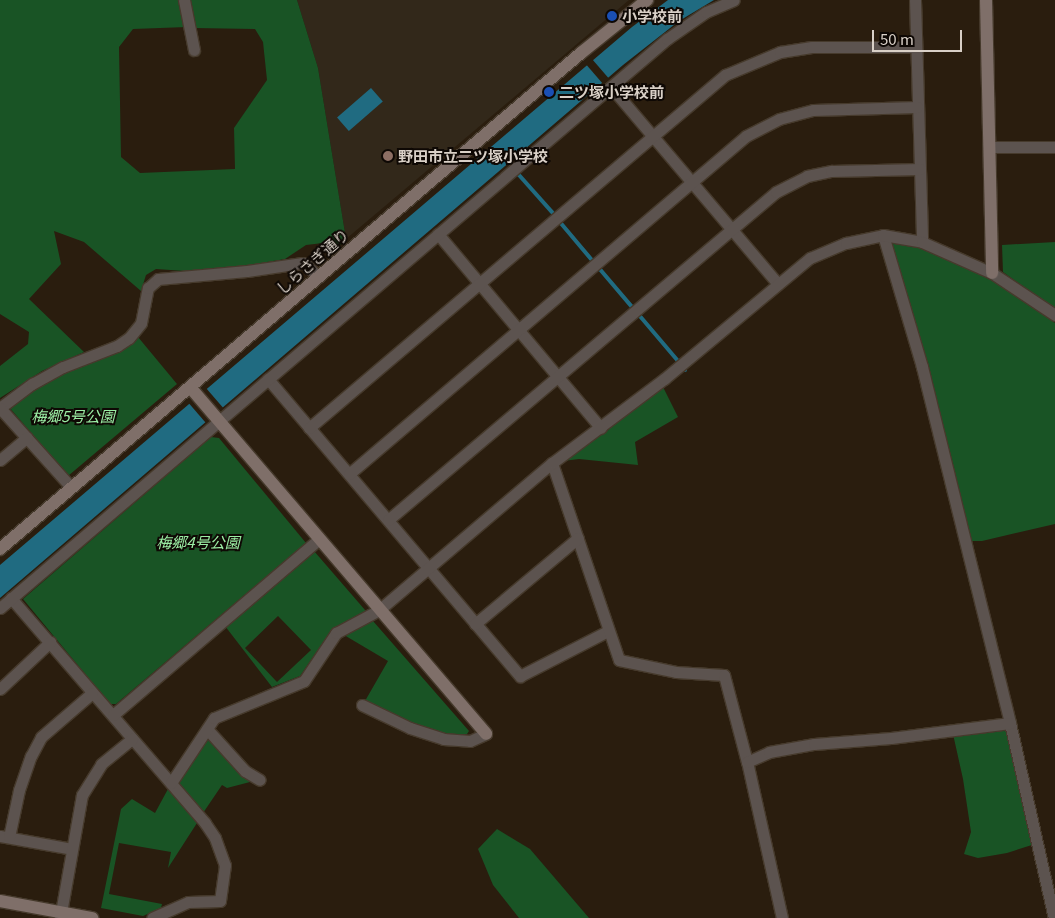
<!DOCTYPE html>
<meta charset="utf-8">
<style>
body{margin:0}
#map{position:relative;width:1055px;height:918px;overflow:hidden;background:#2a1d0e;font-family:Georgia,"Noto Sans JP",serif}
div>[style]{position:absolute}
.education>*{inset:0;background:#32281a}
.green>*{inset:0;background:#195425}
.water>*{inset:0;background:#206b81;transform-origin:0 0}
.pier>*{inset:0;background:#2a1d0e;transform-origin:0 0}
.stream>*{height:4px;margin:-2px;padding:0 2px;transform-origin:2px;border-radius:2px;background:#206b81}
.roads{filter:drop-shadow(1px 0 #463a2c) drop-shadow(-1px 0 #463a2c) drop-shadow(0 1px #463a2c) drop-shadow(0 -1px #463a2c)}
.street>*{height:11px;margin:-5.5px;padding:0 5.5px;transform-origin:5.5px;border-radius:5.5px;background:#5c534f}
.secondary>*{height:12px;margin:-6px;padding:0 6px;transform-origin:6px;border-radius:6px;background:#7f6f69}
.dots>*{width:14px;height:14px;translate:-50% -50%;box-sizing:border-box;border:2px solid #0e0804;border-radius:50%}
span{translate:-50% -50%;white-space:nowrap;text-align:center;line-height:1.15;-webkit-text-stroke:4px #0e0804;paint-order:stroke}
.poi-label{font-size:15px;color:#d9d0c7;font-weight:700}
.left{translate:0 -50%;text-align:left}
.street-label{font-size:15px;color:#d9d0c7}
.park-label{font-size:15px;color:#9beda4;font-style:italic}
.scale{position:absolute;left:872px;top:30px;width:90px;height:22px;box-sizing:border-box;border:2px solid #d9d0c7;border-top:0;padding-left:6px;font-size:15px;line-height:18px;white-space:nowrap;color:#d9d0c7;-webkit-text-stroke:4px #0e0804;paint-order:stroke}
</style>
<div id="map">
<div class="education">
<div style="clip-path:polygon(297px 0,629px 0,346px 239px,318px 68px)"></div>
</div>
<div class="green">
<div style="clip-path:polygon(0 0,180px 0,187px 27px,133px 29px,119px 47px,121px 157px,140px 173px,235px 169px,234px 128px,267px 80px,263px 42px,255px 29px,194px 28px,188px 0,297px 0,318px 68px,346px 239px,340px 245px,323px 243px,306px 245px,285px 259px,238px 267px,185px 271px,156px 269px,146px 275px,141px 291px,84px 242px,54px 231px,61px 264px,29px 299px,84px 352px,42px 371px,0 398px,0 366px,28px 344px,29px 332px,0 314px)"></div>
<div style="clip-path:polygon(888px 241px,907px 243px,952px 258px,981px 272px,1055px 323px,1055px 524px,982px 541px,970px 541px,924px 350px)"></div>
<div style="clip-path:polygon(1055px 242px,1055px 309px,1003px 272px,1002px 245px)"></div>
<div style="clip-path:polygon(138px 337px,177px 384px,68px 476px,9px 407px,40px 385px,75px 368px,120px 351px)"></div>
<div style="clip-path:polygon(663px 387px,678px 417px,635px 442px,638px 465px,579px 459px,563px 461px)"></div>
<div style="clip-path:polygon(211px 437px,219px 438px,306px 543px,116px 704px,110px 704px,23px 599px)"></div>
<div style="clip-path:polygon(evenodd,314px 551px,365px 610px,365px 613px,332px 629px,300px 676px,272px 687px,225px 626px,314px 551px,278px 616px,311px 650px,277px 682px,245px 648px,278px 616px)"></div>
<div style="clip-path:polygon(373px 621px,469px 731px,467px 734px,447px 734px,420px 726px,365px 701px,388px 661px,344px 635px)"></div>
<div style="clip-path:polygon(1005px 727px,1035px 844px,1007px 853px,978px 858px,964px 854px,971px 832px,963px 779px,953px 734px)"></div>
<div style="clip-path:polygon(207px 739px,210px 739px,250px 782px,227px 788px,222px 785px,203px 813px,177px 780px)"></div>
<div style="clip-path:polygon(168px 789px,197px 823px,168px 868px,171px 852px,119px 843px,109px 894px,162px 904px,161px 908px,143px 916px,101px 908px,121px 809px,132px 799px,155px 813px)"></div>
<div style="clip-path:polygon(497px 829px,530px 849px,589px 918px,519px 918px,493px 885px,478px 849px)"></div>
</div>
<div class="water">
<div style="clip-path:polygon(668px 0,714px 0,679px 21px,623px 65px,0 598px,0 565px,632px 27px)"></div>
<div style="left:371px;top:88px;width:18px;height:45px;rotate:49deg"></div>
</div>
<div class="pier">
<div style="left:592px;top:59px;width:28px;height:8px;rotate:49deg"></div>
<div style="left:206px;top:388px;width:28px;height:23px;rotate:49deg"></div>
</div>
<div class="stream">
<div style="left:519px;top:175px;width:50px;rotate:48.3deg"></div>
<div style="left:559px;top:221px;width:50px;rotate:49.9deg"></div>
<div style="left:598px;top:267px;width:52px;rotate:49.6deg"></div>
<div style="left:639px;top:315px;width:60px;rotate:49.7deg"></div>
<div style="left:685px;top:369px;width:1px;rotate:90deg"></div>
</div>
<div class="roads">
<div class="street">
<div style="left:184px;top:0;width:51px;rotate:78.7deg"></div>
<div style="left:915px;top:0;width:242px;rotate:88.3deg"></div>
<div style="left:611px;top:87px;width:257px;rotate:49.7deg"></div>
<div style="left:990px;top:147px;width:65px"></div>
<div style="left:438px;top:234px;width:253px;rotate:50deg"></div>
<div style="left:883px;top:235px;width:138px;rotate:73.5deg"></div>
<div style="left:922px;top:367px;width:367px;rotate:76.1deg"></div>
<div style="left:1010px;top:723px;width:200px;rotate:77.3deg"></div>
<div style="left:268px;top:379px;width:390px;rotate:49.7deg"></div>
<div style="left:520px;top:676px;width:99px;rotate:-27.1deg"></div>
<div style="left:1px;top:407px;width:39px;rotate:-37deg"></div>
<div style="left:32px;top:384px;width:35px;rotate:-29deg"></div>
<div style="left:63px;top:367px;width:58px;rotate:-21.3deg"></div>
<div style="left:117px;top:346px;width:14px;rotate:-34deg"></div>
<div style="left:129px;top:338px;width:19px;rotate:-51deg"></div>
<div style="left:141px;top:323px;width:36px;rotate:-79deg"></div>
<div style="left:148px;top:288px;width:13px;rotate:-42deg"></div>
<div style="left:158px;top:279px;width:89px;rotate:-5.1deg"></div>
<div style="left:247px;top:271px;width:56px;rotate:-8.3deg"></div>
<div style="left:302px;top:263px;width:4px;rotate:14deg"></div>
<div style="left:306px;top:264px;width:18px;rotate:47deg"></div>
<div style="left:0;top:408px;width:106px;rotate:48.1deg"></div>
<div style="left:309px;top:428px;width:546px;rotate:-40.32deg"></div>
<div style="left:725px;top:75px;width:60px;rotate:-22.7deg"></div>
<div style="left:780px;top:52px;width:32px;rotate:-9deg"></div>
<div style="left:812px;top:47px;width:103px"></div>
<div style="left:0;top:460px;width:35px;rotate:-40deg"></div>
<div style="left:552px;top:463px;width:208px;rotate:71.2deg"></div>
<div style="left:619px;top:660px;width:58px;rotate:11.9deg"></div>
<div style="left:676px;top:672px;width:48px;rotate:3.6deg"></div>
<div style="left:724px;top:675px;width:90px;rotate:75.2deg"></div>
<div style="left:349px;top:474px;width:521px;rotate:-40.41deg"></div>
<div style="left:746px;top:136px;width:37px;rotate:-27deg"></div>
<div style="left:779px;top:119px;width:35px;rotate:-15deg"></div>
<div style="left:813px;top:110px;width:104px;rotate:-1.7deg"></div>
<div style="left:388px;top:520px;width:508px;rotate:-40.21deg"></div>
<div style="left:776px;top:192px;width:35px;rotate:-27deg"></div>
<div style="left:807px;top:176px;width:25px;rotate:-12deg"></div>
<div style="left:831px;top:171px;width:89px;rotate:-1.3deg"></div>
<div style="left:11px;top:598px;width:297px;rotate:49.2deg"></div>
<div style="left:205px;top:823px;width:18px;rotate:56deg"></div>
<div style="left:215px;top:838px;width:29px;rotate:70deg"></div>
<div style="left:225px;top:865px;width:36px;rotate:98deg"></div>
<div style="left:220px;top:901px;width:32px;rotate:178deg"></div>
<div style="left:188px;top:902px;width:39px;rotate:156deg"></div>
<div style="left:0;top:608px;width:877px;rotate:-40.47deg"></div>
<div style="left:667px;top:39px;width:47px;rotate:-34.7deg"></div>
<div style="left:706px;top:12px;width:30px;rotate:-23deg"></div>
<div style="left:475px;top:624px;width:134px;rotate:-39.9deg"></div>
<div style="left:0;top:689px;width:69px;rotate:-43.2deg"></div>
<div style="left:362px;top:705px;width:53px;rotate:25.6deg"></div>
<div style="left:410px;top:728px;width:35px;rotate:18deg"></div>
<div style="left:443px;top:739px;width:27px;rotate:4deg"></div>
<div style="left:470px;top:741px;width:17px;rotate:-24deg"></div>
<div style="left:113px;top:715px;width:271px;rotate:-40.5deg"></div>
<div style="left:207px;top:729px;width:57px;rotate:47.9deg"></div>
<div style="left:245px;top:771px;width:17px;rotate:31deg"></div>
<div style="left:171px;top:783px;width:78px;rotate:-56.5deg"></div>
<div style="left:214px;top:718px;width:97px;rotate:-22.3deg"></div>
<div style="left:304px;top:681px;width:58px;rotate:-56.3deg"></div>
<div style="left:336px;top:633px;width:49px;rotate:-28.1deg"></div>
<div style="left:379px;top:610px;width:227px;rotate:-40.4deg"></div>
<div style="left:552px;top:463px;width:140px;rotate:-36.9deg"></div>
<div style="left:664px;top:379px;width:190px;rotate:-39.7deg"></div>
<div style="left:810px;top:258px;width:39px;rotate:-23deg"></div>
<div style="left:846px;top:243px;width:38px;rotate:-12deg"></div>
<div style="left:883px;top:235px;width:40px;rotate:10deg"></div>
<div style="left:922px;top:242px;width:77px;rotate:23.9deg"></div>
<div style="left:992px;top:273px;width:76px;rotate:33.7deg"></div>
<div style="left:0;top:836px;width:73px;rotate:10.2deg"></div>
<div style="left:9px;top:837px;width:48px;rotate:-78deg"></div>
<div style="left:19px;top:790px;width:36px;rotate:-71deg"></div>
<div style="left:31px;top:756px;width:21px;rotate:-62deg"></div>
<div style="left:41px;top:737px;width:67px;rotate:-40.8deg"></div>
<div style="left:60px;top:918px;width:125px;rotate:-79.9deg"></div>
<div style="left:82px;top:795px;width:36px;rotate:-58deg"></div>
<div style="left:101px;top:764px;width:40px;rotate:-39deg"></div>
<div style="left:782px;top:918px;width:160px;rotate:-102.6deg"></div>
<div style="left:747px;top:762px;width:24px;rotate:-24deg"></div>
<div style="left:769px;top:752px;width:46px;rotate:-10.1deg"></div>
<div style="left:814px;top:744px;width:77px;rotate:-4.5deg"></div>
<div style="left:891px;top:738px;width:120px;rotate:-7.2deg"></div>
</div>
<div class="secondary">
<div style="left:986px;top:0;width:273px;rotate:88.7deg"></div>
<div style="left:190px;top:387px;width:456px;rotate:49.5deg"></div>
<div style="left:0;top:549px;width:764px;rotate:-40.49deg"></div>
<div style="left:581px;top:53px;width:85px;rotate:-38.8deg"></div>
<div style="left:0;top:901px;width:94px;rotate:10.5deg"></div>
</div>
</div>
<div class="dots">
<div style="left:612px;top:16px;background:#1a4fb4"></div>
<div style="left:549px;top:92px;background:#1a4fb4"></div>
<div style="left:388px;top:156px;background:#8d6e63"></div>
</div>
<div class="poi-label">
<span class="left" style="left:622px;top:16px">小学校前</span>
<span class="left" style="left:559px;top:92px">二ツ塚小学校前</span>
<span class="left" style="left:398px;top:156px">野田市立二ツ塚小学校</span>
</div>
<div class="street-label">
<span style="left:312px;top:261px;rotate:-41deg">しらさぎ通り</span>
</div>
<div class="park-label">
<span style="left:73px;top:416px">梅郷5号公園</span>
<span style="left:198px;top:542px">梅郷4号公園</span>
</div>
<div class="scale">50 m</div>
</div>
